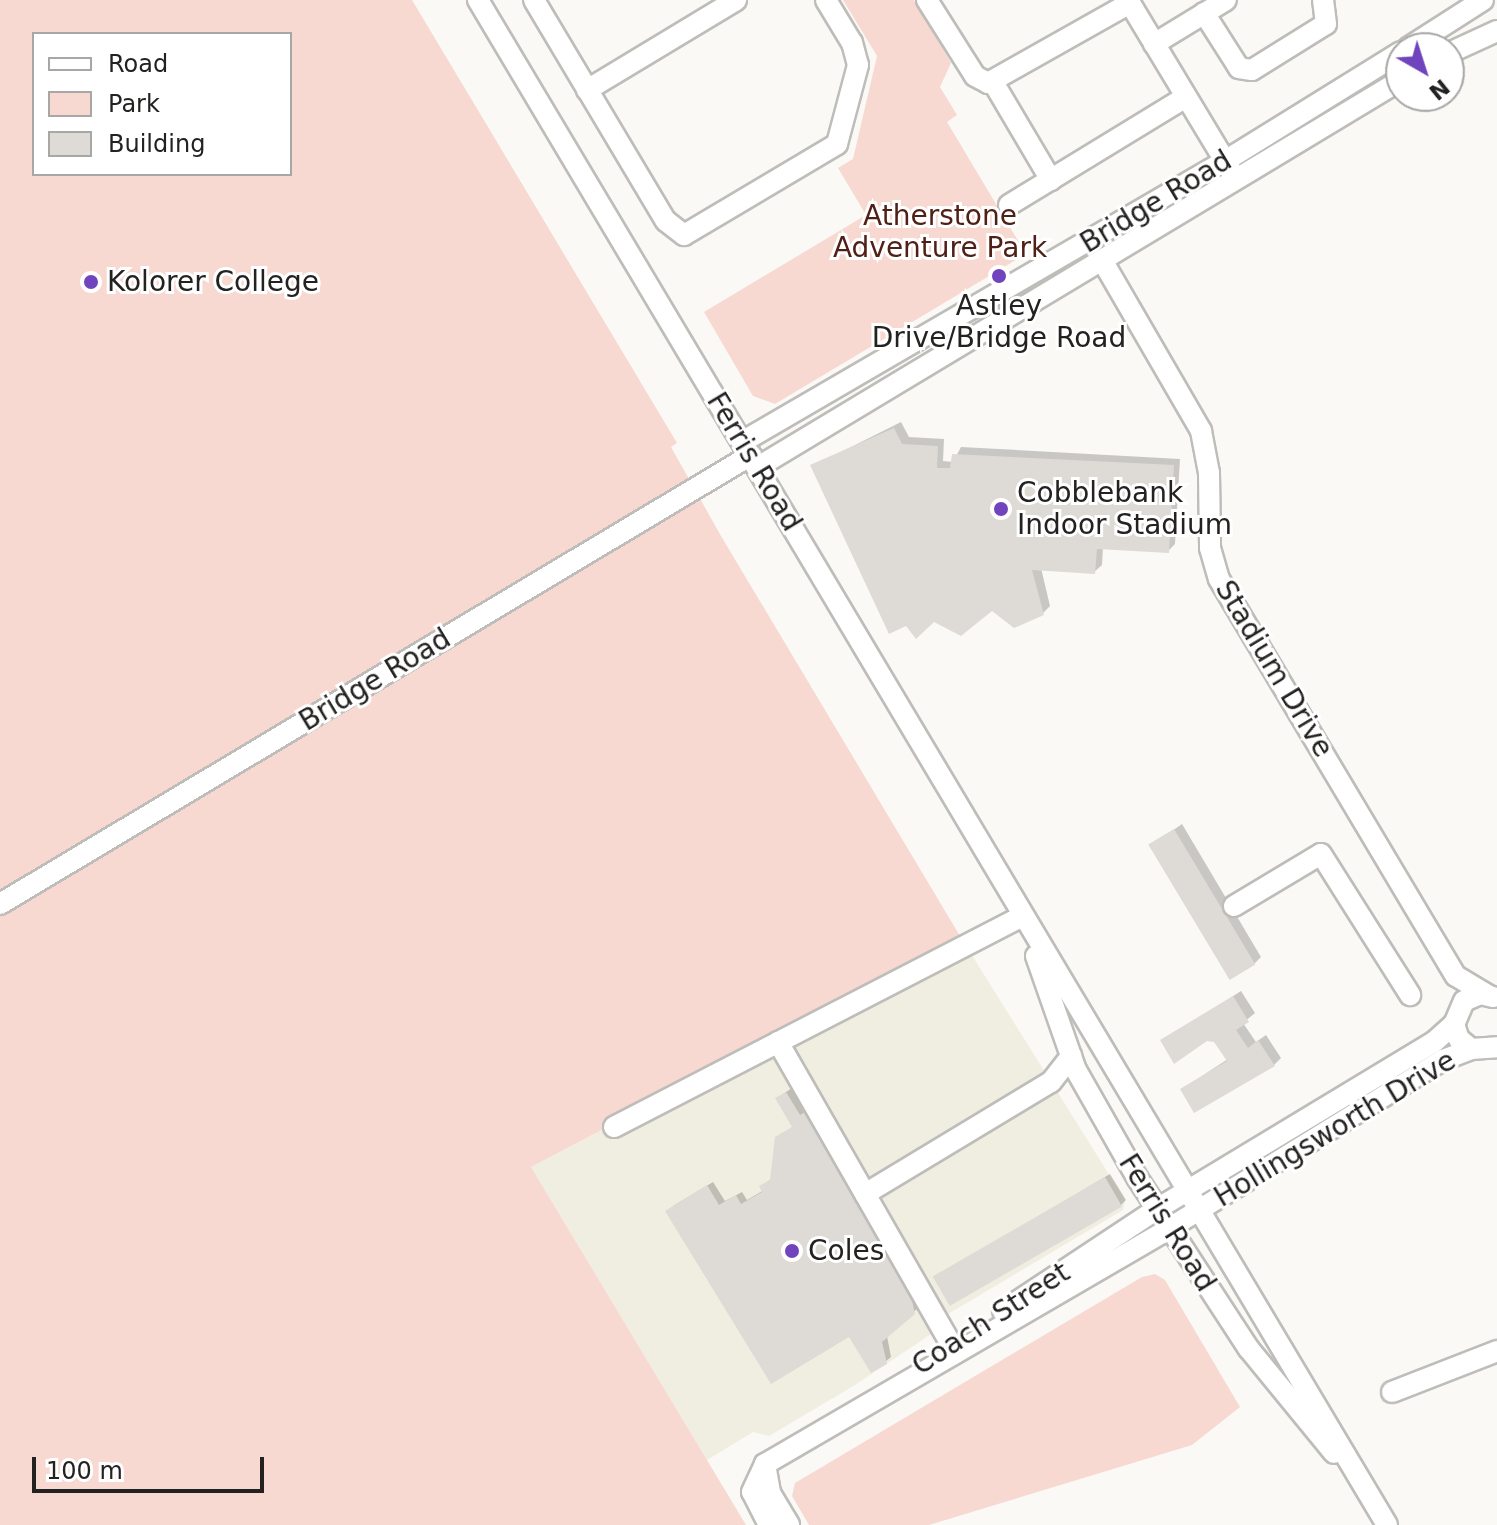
<!DOCTYPE html>
<style>
body{margin:0}
#map{position:relative;width:1497px;height:1525px;overflow:hidden;background:#faf9f5;font-family:"DejaVu Sans",sans-serif}
div>[style]{position:absolute}
.built>*{inset:0;background:#f0ede1}
.green>*{inset:0;background:#f8d9d2}
.shadow>*{inset:0;background:#0003}
.building>*{inset:0;background:#dedbd7;transform-origin:0 0}
.roads{filter:drop-shadow(2px 0 #bebdb9) drop-shadow(-2px 0 #bebdb9) drop-shadow(0 2px #bebdb9) drop-shadow(0 -2px #bebdb9)}
.minor>*{height:20px;margin:-10px;padding:0 10px;transform-origin:10px;border-radius:10px;background:#fff}
.dots>*{width:22px;height:22px;translate:-50% -50%;box-sizing:border-box;border:4px solid #fff;border-radius:50%}
span{translate:-50% -50%;white-space:nowrap;text-align:center;line-height:1.15;-webkit-text-stroke:6px #fff;paint-order:stroke}
.street-label{font-size:28px;color:#232221}
.park-label{font-size:28px;color:#502017}
.poi-label{font-size:28px;color:#232221}
.left{translate:0 -50%;text-align:left}
.legend{position:absolute;left:32px;top:32px;width:260px;height:144px;box-sizing:border-box;background:#fff;border:2px solid #a7a7a6;margin:0;padding:10px 14px;list-style:none;font-size:24px;color:#232221}
.legend li{display:flex;align-items:center;gap:16px;height:40px}
.legend b{width:40px;border:2px solid #a7a7a6}
.north{position:absolute;left:1385px;top:32px;width:80px;height:80px;box-sizing:border-box;background:#fff;border:2px solid #a7a7a6;border-radius:50%;rotate:141deg;font-size:22px;font-weight:700;line-height:32px;text-align:center;color:#232221}
.north::after{content:'';display:block;margin:auto;width:28px;height:36px;background:#6f44bc;clip-path:polygon(50% 0,100% 100%,50% 72%,0 100%)}
.scale{position:absolute;left:32px;top:1457px;width:232px;height:36px;box-sizing:border-box;border:4px solid #232221;border-top:0;padding-left:10px;font-size:24px;line-height:28px;white-space:nowrap;color:#232221;-webkit-text-stroke:6px #fff;paint-order:stroke}
</style>
<div id="map">
<div class="built">
<div style="clip-path:polygon(963px 941px,1125px 1200px,1123px 1210px,948px 1314px,952px 1320px,855px 1385px,769px 1436px,753px 1432px,707px 1460px,531px 1167px)"></div>
</div>
<div class="green">
<div style="clip-path:polygon(evenodd,0 0,412px 0,677px 443px,671px 447px,721px 536px,963px 941px,531px 1167px,746px 1525px,0 1525px,0 0,34px 34px,290px 34px,290px 174px,34px 174px,34px 34px)"></div>
<div style="clip-path:polygon(843px 0,914px 0,951px 63px,940px 87px,957px 115px,947px 122px,1026px 254px,775px 404px,753px 396px,704px 312px,866px 215px,838px 168px,853px 159px,877px 56px)"></div>
<div style="clip-path:polygon(1155px 1274px,1165px 1280px,1240px 1407px,1192px 1445px,929px 1525px,809px 1525px,792px 1496px,795px 1483px,1142px 1277px)"></div>
</div>
<div class="shadow">
<div style="clip-path:polygon(901px 422px,909px 437px,944px 439px,943px 461px,953px 462px,961px 447px,1180px 459px,1175px 544px,1168px 551px,1103px 547px,1102px 565px,1094px 572px,1041px 568px,1050px 606px,1043px 613px,813px 466px)"></div>
<div style="clip-path:polygon(1182px 824px,1261px 957px,1254px 964px,1151px 846px)"></div>
<div style="clip-path:polygon(1241px 991px,1255px 1013px,1243px 1023px,1256px 1042px,1266px 1035px,1281px 1058px,1274px 1065px,1182px 1089px,1228px 1059px,1215px 1040px,1163px 1041px)"></div>
<div style="clip-path:polygon(792px 1088px,806px 1112px,811px 1108px,919px 1307px,887px 1336px,891px 1357px,885px 1362px,673px 1206px,713px 1182px,725px 1201px,742px 1192px,747px 1200px,764px 1190px,761px 1187px,772px 1178px,777px 1138px,794px 1126px,783px 1094px)"></div>
<div style="clip-path:polygon(1110px 1174px,1126px 1200px,1121px 1205px,935px 1278px)"></div>
</div>
<div class="building">
<div style="clip-path:polygon(894px 428px,902px 444px,938px 446px,937px 468px,950px 468px,952px 454px,1174px 465px,1169px 553px,1097px 549px,1095px 574px,1032px 570px,1044px 615px,1014px 628px,992px 611px,961px 636px,934px 622px,916px 639px,906px 626px,889px 634px,810px 465px)"></div>
<div style="left:1174px;top:829px;width:158px;height:30px;rotate:59deg"></div>
<div style="clip-path:polygon(1233px 996px,1249px 1022px,1236px 1030px,1248px 1048px,1258px 1040px,1275px 1066px,1194px 1113px,1180px 1089px,1227px 1061px,1214px 1042px,1207px 1041px,1174px 1064px,1160px 1040px)"></div>
<div style="clip-path:polygon(786px 1092px,800px 1115px,805px 1112px,836px 1164px,840px 1162px,910px 1291px,915px 1314px,882px 1342px,887px 1364px,871px 1373px,849px 1337px,771px 1384px,665px 1211px,707px 1185px,719px 1205px,736px 1195px,741px 1204px,762px 1192px,759px 1186px,770px 1180px,775px 1137px,792px 1127px,775px 1098px)"></div>
<div style="left:1105px;top:1177px;width:34px;height:199px;rotate:60deg"></div>
</div>
<div class="roads">
<div class="minor">
<div style="left:478px;top:0;width:1775px;rotate:59.2deg"></div>
<div style="left:534px;top:0;width:257px;rotate:59.2deg"></div>
<div style="left:666px;top:221px;width:23px;rotate:38deg"></div>
<div style="left:684px;top:235px;width:178px;rotate:-30.7deg"></div>
<div style="left:837px;top:144px;width:82px;rotate:-75.1deg"></div>
<div style="left:858px;top:65px;width:23px;rotate:-105deg"></div>
<div style="left:852px;top:43px;width:50px;rotate:-121.2deg"></div>
<div style="left:927px;top:0;width:90px;rotate:57.7deg"></div>
<div style="left:975px;top:76px;width:15px;rotate:28deg"></div>
<div style="left:988px;top:83px;width:163px;rotate:-29.4deg"></div>
<div style="left:1128px;top:0;width:200px;rotate:58.9deg"></div>
<div style="left:1204px;top:13px;width:65px;rotate:57.5deg"></div>
<div style="left:1239px;top:68px;width:13px;rotate:9deg"></div>
<div style="left:1252px;top:70px;width:87px;rotate:-31.9deg"></div>
<div style="left:1326px;top:24px;width:24px;rotate:-97deg"></div>
<div style="left:1154px;top:44px;width:84px;rotate:-31.4deg"></div>
<div style="left:1408px;top:48px;width:89px;rotate:-32.6deg"></div>
<div style="left:1449px;top:53px;width:53px;rotate:-24.6deg"></div>
<div style="left:993px;top:82px;width:114px;rotate:59.4deg"></div>
<div style="left:587px;top:90px;width:174px;rotate:-31.1deg"></div>
<div style="left:1009px;top:205px;width:207px;rotate:-31.4deg"></div>
<div style="left:1102px;top:260px;width:198px;rotate:59.9deg"></div>
<div style="left:1201px;top:431px;width:43px;rotate:79.2deg"></div>
<div style="left:1209px;top:473px;width:75px;rotate:89.2deg"></div>
<div style="left:1210px;top:548px;width:32px;rotate:74deg"></div>
<div style="left:1219px;top:579px;width:462px;rotate:59.2deg"></div>
<div style="left:1456px;top:976px;width:37px;rotate:31deg"></div>
<div style="left:742px;top:442px;width:559px;rotate:-30.19deg"></div>
<div style="left:1225px;top:161px;width:207px;rotate:-31.8deg"></div>
<div style="left:758px;top:467px;width:750px;rotate:-31.04deg"></div>
<div style="left:0;top:904px;width:875px;rotate:-30.87deg"></div>
<div style="left:1234px;top:906px;width:101px;rotate:-30.9deg"></div>
<div style="left:1321px;top:854px;width:167px;rotate:57.7deg"></div>
<div style="left:1036px;top:956px;width:121px;rotate:70.7deg"></div>
<div style="left:1076px;top:1070px;width:125px;rotate:60.4deg"></div>
<div style="left:1138px;top:1179px;width:203px;rotate:56.9deg"></div>
<div style="left:1249px;top:1349px;width:134px;rotate:50.7deg"></div>
<div style="left:1493px;top:997px;width:13px;rotate:-167deg"></div>
<div style="left:1480px;top:994px;width:17px;rotate:156deg"></div>
<div style="left:1464px;top:1001px;width:25px;rotate:113deg"></div>
<div style="left:1454px;top:1024px;width:16px;rotate:72deg"></div>
<div style="left:1459px;top:1039px;width:16px;rotate:40deg"></div>
<div style="left:1471px;top:1049px;width:26px;rotate:-4deg"></div>
<div style="left:778px;top:1042px;width:358px;rotate:60.2deg"></div>
<div style="left:614px;top:1127px;width:458px;rotate:-27.3deg"></div>
<div style="left:865px;top:1194px;width:217px;rotate:-31.1deg"></div>
<div style="left:1051px;top:1082px;width:33px;rotate:-52deg"></div>
<div style="left:1003px;top:1311px;width:185px;rotate:-33.5deg"></div>
<div style="left:1157px;top:1209px;width:323px;rotate:-31.1deg"></div>
<div style="left:1434px;top:1042px;width:27px;rotate:-42deg"></div>
<div style="left:1392px;top:1392px;width:113px;rotate:-21.3deg"></div>
<div style="left:765px;top:1464px;width:29px;rotate:80deg"></div>
<div style="left:770px;top:1493px;width:37px;rotate:59deg"></div>
<div style="left:769px;top:1525px;width:37px;rotate:-117deg"></div>
<div style="left:752px;top:1492px;width:31px;rotate:-65deg"></div>
<div style="left:765px;top:1464px;width:467px;rotate:-30.2deg"></div>
<div style="left:1168px;top:1229px;width:323px;rotate:-31.6deg"></div>
<div style="left:1443px;top:1060px;width:30px;rotate:-21deg"></div>
</div>
</div>
<div class="dots">
<div style="left:999px;top:276px;background:#6f44bc"></div>
<div style="left:91px;top:282px;background:#6f44bc"></div>
<div style="left:1001px;top:509px;background:#6f44bc"></div>
<div style="left:792px;top:1251px;background:#6f44bc"></div>
</div>
<div class="street-label">
<span style="left:1156px;top:202px;rotate:-31deg">Bridge Road</span>
<span style="left:754px;top:462px;rotate:59deg">Ferris Road</span>
<span style="left:1274px;top:669px;rotate:59deg">Stadium Drive</span>
<span style="left:375px;top:680px;rotate:-31deg">Bridge Road</span>
<span style="left:1335px;top:1129px;rotate:-31deg">Hollingsworth Drive</span>
<span style="left:1167px;top:1223px;rotate:58deg">Ferris Road</span>
<span style="left:991px;top:1319px;rotate:-33deg">Coach Street</span>
</div>
<div class="park-label">
<span style="left:940px;top:232px">Atherstone<br>Adventure Park</span>
</div>
<div class="poi-label">
<span class="left" style="left:107px;top:282px">Kolorer College</span>
<span style="left:999px;top:322px">Astley<br>Drive/Bridge Road</span>
<span class="left" style="left:1017px;top:509px">Cobblebank<br>Indoor Stadium</span>
<span class="left" style="left:808px;top:1251px">Coles</span>
</div>
<ul class="legend">
<li><b style="height:10px;background:#fff"></b>Road</li>
<li><b style="height:22px;background:#f8d9d2"></b>Park</li>
<li><b style="height:22px;background:#dedbd7"></b>Building</li>
</ul>
<div class="north">N</div>
<div class="scale">100 m</div>
</div>
